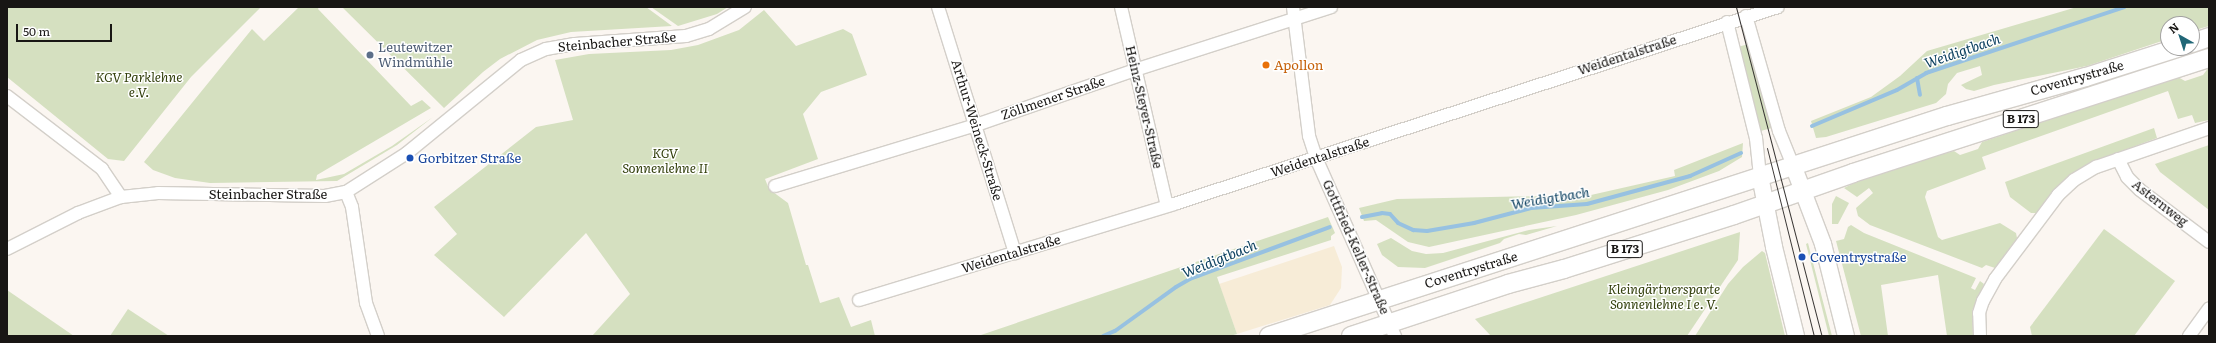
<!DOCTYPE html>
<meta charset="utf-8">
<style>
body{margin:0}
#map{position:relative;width:2216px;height:343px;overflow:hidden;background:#fbf6f1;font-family:Literata,serif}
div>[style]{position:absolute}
.commercial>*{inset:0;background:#f7ecd7}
.green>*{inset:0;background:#d5e0c0;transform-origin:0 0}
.stream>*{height:4px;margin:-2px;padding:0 2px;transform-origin:2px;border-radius:2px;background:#97c1e1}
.roads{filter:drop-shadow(1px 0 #d3cfc9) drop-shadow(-1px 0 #d3cfc9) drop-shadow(0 1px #d3cfc9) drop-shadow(0 -1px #d3cfc9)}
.street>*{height:12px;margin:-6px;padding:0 6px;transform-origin:6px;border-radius:6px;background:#fff}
.secondary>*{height:16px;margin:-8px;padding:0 8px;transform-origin:8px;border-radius:8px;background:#fff}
.primary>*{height:18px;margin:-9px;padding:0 9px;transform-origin:9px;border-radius:9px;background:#fff}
.tram>*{height:1px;margin:-0.5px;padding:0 0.5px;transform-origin:0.5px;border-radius:0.5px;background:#3a3735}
.dots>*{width:11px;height:11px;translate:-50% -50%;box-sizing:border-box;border:2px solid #fff;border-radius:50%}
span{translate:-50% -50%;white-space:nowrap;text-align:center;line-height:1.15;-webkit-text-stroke:3px #fff;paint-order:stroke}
.shield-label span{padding:1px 3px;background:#fff;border:1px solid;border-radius:3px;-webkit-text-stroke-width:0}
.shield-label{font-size:12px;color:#181614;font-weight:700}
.street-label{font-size:13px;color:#181614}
.service-label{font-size:13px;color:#4e5e75}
.left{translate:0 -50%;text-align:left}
.food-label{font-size:13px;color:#c56008}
.park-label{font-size:13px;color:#323f0b;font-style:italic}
.transit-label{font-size:13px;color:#164399}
.water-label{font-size:14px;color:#0c405f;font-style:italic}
.frame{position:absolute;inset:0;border:8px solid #181614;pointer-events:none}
.north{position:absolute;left:2160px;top:16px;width:40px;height:40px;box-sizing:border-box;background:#fff;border:1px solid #a3a2a1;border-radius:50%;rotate:321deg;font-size:11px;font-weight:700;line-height:16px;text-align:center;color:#181614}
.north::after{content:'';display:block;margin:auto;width:14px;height:18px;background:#216777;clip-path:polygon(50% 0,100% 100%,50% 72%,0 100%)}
.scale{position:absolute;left:16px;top:24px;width:96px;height:18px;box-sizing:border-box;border:2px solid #181614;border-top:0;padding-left:5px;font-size:12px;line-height:14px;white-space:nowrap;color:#181614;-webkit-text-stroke:3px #fff;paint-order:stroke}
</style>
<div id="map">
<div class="commercial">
<div style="clip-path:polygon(1334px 246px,1342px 267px,1341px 288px,1330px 305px,1237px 334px,1219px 284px)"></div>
</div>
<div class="green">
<div style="clip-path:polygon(7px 7px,261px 7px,191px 77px,124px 161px,108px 159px,7px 77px)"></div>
<div style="clip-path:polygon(299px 7px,319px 7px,318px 9px,411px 106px,422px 100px,431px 108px,317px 175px,316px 180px,344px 174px,392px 146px,433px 117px,397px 145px,337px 181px,210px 183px,175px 178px,153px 170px,144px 162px,252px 29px,264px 41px)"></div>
<div style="clip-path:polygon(342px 7px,646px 7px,672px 26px,571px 32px,537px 40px,500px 59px,483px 72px,444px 108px)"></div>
<div style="clip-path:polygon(651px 7px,728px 7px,717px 14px,678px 26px)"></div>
<div style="clip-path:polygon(2077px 7px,2209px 7px,2209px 26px,2192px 31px,2192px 24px,2168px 24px,2168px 39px,2087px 66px,1994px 85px,1974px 91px,1966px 89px,1961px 85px,1982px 75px,1980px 66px,1957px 73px,1948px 84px,1946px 94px,1936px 103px,1826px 137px,1816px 138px,1811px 121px,1871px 97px,1900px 76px,1927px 51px)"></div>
<div style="clip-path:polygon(764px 10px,796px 46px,843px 29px,852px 34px,867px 75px,821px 92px,803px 114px,818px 159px,765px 179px,769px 189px,788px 203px,806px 265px,808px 265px,820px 303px,839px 297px,851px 327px,871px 320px,875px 336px,592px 336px,630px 294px,586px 233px,504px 317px,434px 255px,457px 234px,434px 207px,536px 127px,573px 120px,555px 60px,589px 54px,671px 50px,698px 45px,739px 30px)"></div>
<div style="left:1749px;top:44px;width:87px;height:13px;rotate:75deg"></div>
<div style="clip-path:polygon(2209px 67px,2209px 120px,2195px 123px,2192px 115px,2178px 119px,2168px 91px,1982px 157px,1986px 169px,1927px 191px,1925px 197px,1938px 237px,1942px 240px,2000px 223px,2016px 233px,2017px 238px,1995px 268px,1986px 265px,1982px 268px,1870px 225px,1858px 216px,1856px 208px,1873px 193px,1869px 188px,1857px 197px,1844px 188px,1860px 180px,1909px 164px,1954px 151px,1960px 155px,1978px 149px,1982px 142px,2178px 77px,2185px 81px,2203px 75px)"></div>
<div style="clip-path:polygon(2154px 128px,2157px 138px,2111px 155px,2068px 177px,2036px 213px,2031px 213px,2010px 197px,2005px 182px)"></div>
<div style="clip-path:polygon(1743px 143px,1742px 157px,1719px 171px,1668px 190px,1576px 215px,1429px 247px,1408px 242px,1376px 220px,1364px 221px,1359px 208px,1397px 199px,1591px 195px,1675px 176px,1674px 170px)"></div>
<div style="clip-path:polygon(2209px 145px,2209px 210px,2160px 172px,2155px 164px)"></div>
<div style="clip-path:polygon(1836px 196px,1849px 203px,1838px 224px,1832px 224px,1832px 204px)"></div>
<div style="clip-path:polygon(1328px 217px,1335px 233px,1331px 236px,1331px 240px,1217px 277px,1237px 334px,1230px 336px,978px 336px)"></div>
<div style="clip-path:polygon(1851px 225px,1864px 233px,1976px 278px,1971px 288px,1975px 290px,1980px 281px,1984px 284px,1972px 311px,1973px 336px,1947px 336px,1938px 275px,1881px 285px,1888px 336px,1861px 336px,1836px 241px,1844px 239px,1848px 227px)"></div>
<div style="clip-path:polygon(1557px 226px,1526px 235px,1519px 234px,1504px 239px,1500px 243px,1425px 268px,1398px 267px,1382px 255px,1377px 244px,1391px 238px,1412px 251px,1426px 254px,1443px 253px,1529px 230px)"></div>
<div style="clip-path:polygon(2104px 229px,2175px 281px,2134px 336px,2032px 336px,2030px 327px)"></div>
<div style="clip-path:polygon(1740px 232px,1738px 260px,1687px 336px,1491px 336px,1475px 319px)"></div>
<div style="clip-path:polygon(1808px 243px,1820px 290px,1832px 336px,1829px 336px,1806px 244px)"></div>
<div style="clip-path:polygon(1762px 251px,1765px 253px,1785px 336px,1695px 336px,1728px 284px,1743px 267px)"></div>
<div style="clip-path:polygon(7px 290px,74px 336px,7px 336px)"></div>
<div style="clip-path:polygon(128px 309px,169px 336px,110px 336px)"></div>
</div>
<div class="stream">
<div style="left:1917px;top:78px;width:17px;rotate:80deg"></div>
<div style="left:1812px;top:126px;width:92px;rotate:-23deg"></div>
<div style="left:1897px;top:90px;width:34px;rotate:-30deg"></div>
<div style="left:1926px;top:73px;width:209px;rotate:-18.4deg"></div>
<div style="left:1362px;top:217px;width:20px;rotate:-11deg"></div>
<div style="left:1382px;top:213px;width:8px;rotate:7deg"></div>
<div style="left:1390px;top:214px;width:12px;rotate:48deg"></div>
<div style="left:1398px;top:223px;width:17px;rotate:25deg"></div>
<div style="left:1413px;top:230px;width:14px;rotate:4deg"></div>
<div style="left:1427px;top:231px;width:48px;rotate:-9.7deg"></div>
<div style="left:1474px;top:223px;width:59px;rotate:-14.7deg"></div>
<div style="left:1531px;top:208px;width:56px;rotate:-4.1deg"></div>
<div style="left:1587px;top:204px;width:107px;rotate:-15.2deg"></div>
<div style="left:1690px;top:176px;width:56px;rotate:-24.3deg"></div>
<div style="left:1103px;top:336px;width:13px;rotate:-23deg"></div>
<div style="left:1115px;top:331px;width:75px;rotate:-35.8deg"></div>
<div style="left:1176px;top:287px;width:16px;rotate:-30deg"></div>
<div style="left:1190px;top:279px;width:149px;rotate:-20.4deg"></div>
</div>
<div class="roads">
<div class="street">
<div style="left:938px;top:7px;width:258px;rotate:72.6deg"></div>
<div style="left:1121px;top:7px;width:204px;rotate:77deg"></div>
<div style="left:1293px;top:7px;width:130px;rotate:82.9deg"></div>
<div style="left:1309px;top:136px;width:23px;rotate:72deg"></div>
<div style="left:1316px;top:158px;width:195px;rotate:66.1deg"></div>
<div style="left:1746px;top:16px;width:120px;rotate:74deg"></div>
<div style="left:1779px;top:131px;width:37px;rotate:68deg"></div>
<div style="left:1727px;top:22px;width:120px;rotate:76deg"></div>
<div style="left:1756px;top:138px;width:38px;rotate:84deg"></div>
<div style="left:7px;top:96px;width:120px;rotate:37.5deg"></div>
<div style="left:102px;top:169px;width:34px;rotate:56deg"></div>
<div style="left:2118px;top:159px;width:20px;rotate:63deg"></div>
<div style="left:2127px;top:177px;width:18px;rotate:45deg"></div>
<div style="left:2140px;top:190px;width:86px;rotate:37deg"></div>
<div style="left:775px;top:186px;width:210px;rotate:-16.9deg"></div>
<div style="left:976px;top:125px;width:168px;rotate:-19.1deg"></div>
<div style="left:1135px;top:70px;width:206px;rotate:-17.8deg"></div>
<div style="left:346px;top:192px;width:16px;rotate:68deg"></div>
<div style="left:352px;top:207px;width:97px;rotate:81.7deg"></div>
<div style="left:366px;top:303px;width:35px;rotate:70deg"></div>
<div style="left:7px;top:249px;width:80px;rotate:-26.9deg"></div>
<div style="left:78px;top:213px;width:46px;rotate:-20.4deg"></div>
<div style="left:121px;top:197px;width:37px;rotate:-6deg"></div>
<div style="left:158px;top:193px;width:167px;rotate:1deg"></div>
<div style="left:325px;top:196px;width:21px;rotate:-11deg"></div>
<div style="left:346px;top:192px;width:72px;rotate:-32.6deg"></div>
<div style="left:407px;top:153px;width:147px;rotate:-39.2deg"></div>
<div style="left:521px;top:60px;width:27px;rotate:-24deg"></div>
<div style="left:546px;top:49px;width:29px;rotate:-10deg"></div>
<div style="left:575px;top:44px;width:111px;rotate:-4.1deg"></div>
<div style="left:686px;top:36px;width:24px;rotate:-17deg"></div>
<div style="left:709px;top:29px;width:42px;rotate:-31.4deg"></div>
<div style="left:859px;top:300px;width:329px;rotate:-16.9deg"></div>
<div style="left:1174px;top:204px;width:635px;rotate:-18.06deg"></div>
<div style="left:1980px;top:336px;width:23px;rotate:-92deg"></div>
<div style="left:1979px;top:313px;width:13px;rotate:-72deg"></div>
<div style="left:1983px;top:301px;width:25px;rotate:-61deg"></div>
<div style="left:1995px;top:279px;width:105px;rotate:-53.1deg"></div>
<div style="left:2058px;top:195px;width:22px;rotate:-43deg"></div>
<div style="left:2074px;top:180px;width:26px;rotate:-31deg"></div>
<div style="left:2096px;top:167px;width:120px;rotate:-19deg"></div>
<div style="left:2189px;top:336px;width:34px;rotate:-54deg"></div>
</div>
<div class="secondary">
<div style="left:1793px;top:165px;width:85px;rotate:69.2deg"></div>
<div style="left:1823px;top:244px;width:95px;rotate:76deg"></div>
<div style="left:1760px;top:176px;width:72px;rotate:78.8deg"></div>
<div style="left:1774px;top:247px;width:92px;rotate:76.1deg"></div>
</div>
<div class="primary">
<div style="left:2192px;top:43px;width:18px;rotate:-19deg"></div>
<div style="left:1269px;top:336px;width:713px;rotate:-17.98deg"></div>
<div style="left:1947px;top:116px;width:144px;rotate:-15.7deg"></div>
<div style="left:2086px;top:77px;width:96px;rotate:-17.7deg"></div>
<div style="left:1351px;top:336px;width:165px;rotate:-18.3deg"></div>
<div style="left:1508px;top:284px;width:58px;rotate:-15deg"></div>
<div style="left:1564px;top:269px;width:178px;rotate:-17.6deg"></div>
<div style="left:1734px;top:215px;width:126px;rotate:-19.4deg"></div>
<div style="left:1853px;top:173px;width:374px;rotate:-17.9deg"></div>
</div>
</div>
<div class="tram">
<div style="left:1736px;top:7px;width:340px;rotate:75.4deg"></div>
<div style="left:1767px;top:148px;width:194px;rotate:76deg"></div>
</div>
<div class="dots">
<div style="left:370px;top:55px;background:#5c6f8a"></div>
<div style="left:1266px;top:65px;background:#e8710a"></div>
<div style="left:410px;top:158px;background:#1a4fb4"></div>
<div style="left:1802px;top:257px;background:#1a4fb4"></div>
</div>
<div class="shield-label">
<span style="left:2021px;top:119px">B 173</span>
<span style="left:1625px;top:249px">B 173</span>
</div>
<div class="street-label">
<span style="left:617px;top:42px;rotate:-5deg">Steinbacher Straße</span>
<span style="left:1627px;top:55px;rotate:-18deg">Weidentalstraße</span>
<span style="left:2077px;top:78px;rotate:-16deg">Coventrystraße</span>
<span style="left:1053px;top:98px;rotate:-19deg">Zöllmener Straße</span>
<span style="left:1144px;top:107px;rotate:77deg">Heinz-Steyer-Straße</span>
<span style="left:977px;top:130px;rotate:73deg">Arthur-Weineck-Straße</span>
<span style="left:1320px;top:157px;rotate:-18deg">Weidentalstraße</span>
<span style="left:268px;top:194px">Steinbacher Straße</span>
<span style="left:2160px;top:203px;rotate:38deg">Asternweg</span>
<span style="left:1356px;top:247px;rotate:66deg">Gottfried-Keller-Straße</span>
<span style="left:1011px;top:254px;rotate:-17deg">Weidentalstraße</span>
<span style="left:1471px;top:270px;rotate:-17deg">Coventrystraße</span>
</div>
<div class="service-label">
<span class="left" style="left:378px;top:55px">Leutewitzer<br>Windmühle</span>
</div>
<div class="food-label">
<span class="left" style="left:1274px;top:65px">Apollon</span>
</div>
<div class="park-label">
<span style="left:139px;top:85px">KGV Parklehne<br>e.V.</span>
<span style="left:665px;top:161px">KGV<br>Sonnenlehne II</span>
<span style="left:1664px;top:297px">Kleingärtnersparte<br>Sonnenlehne I e. V.</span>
</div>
<div class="transit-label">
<span class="left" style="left:418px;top:158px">Gorbitzer Straße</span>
<span class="left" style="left:1810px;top:257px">Coventrystraße</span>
</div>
<div class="water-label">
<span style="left:1962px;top:50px;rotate:-19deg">Weidigtbach</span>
<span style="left:1550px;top:197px;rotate:-9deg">Weidigtbach</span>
<span style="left:1219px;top:258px;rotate:-22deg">Weidigtbach</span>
</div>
<div class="frame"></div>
<div class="north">N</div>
<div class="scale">50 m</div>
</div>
